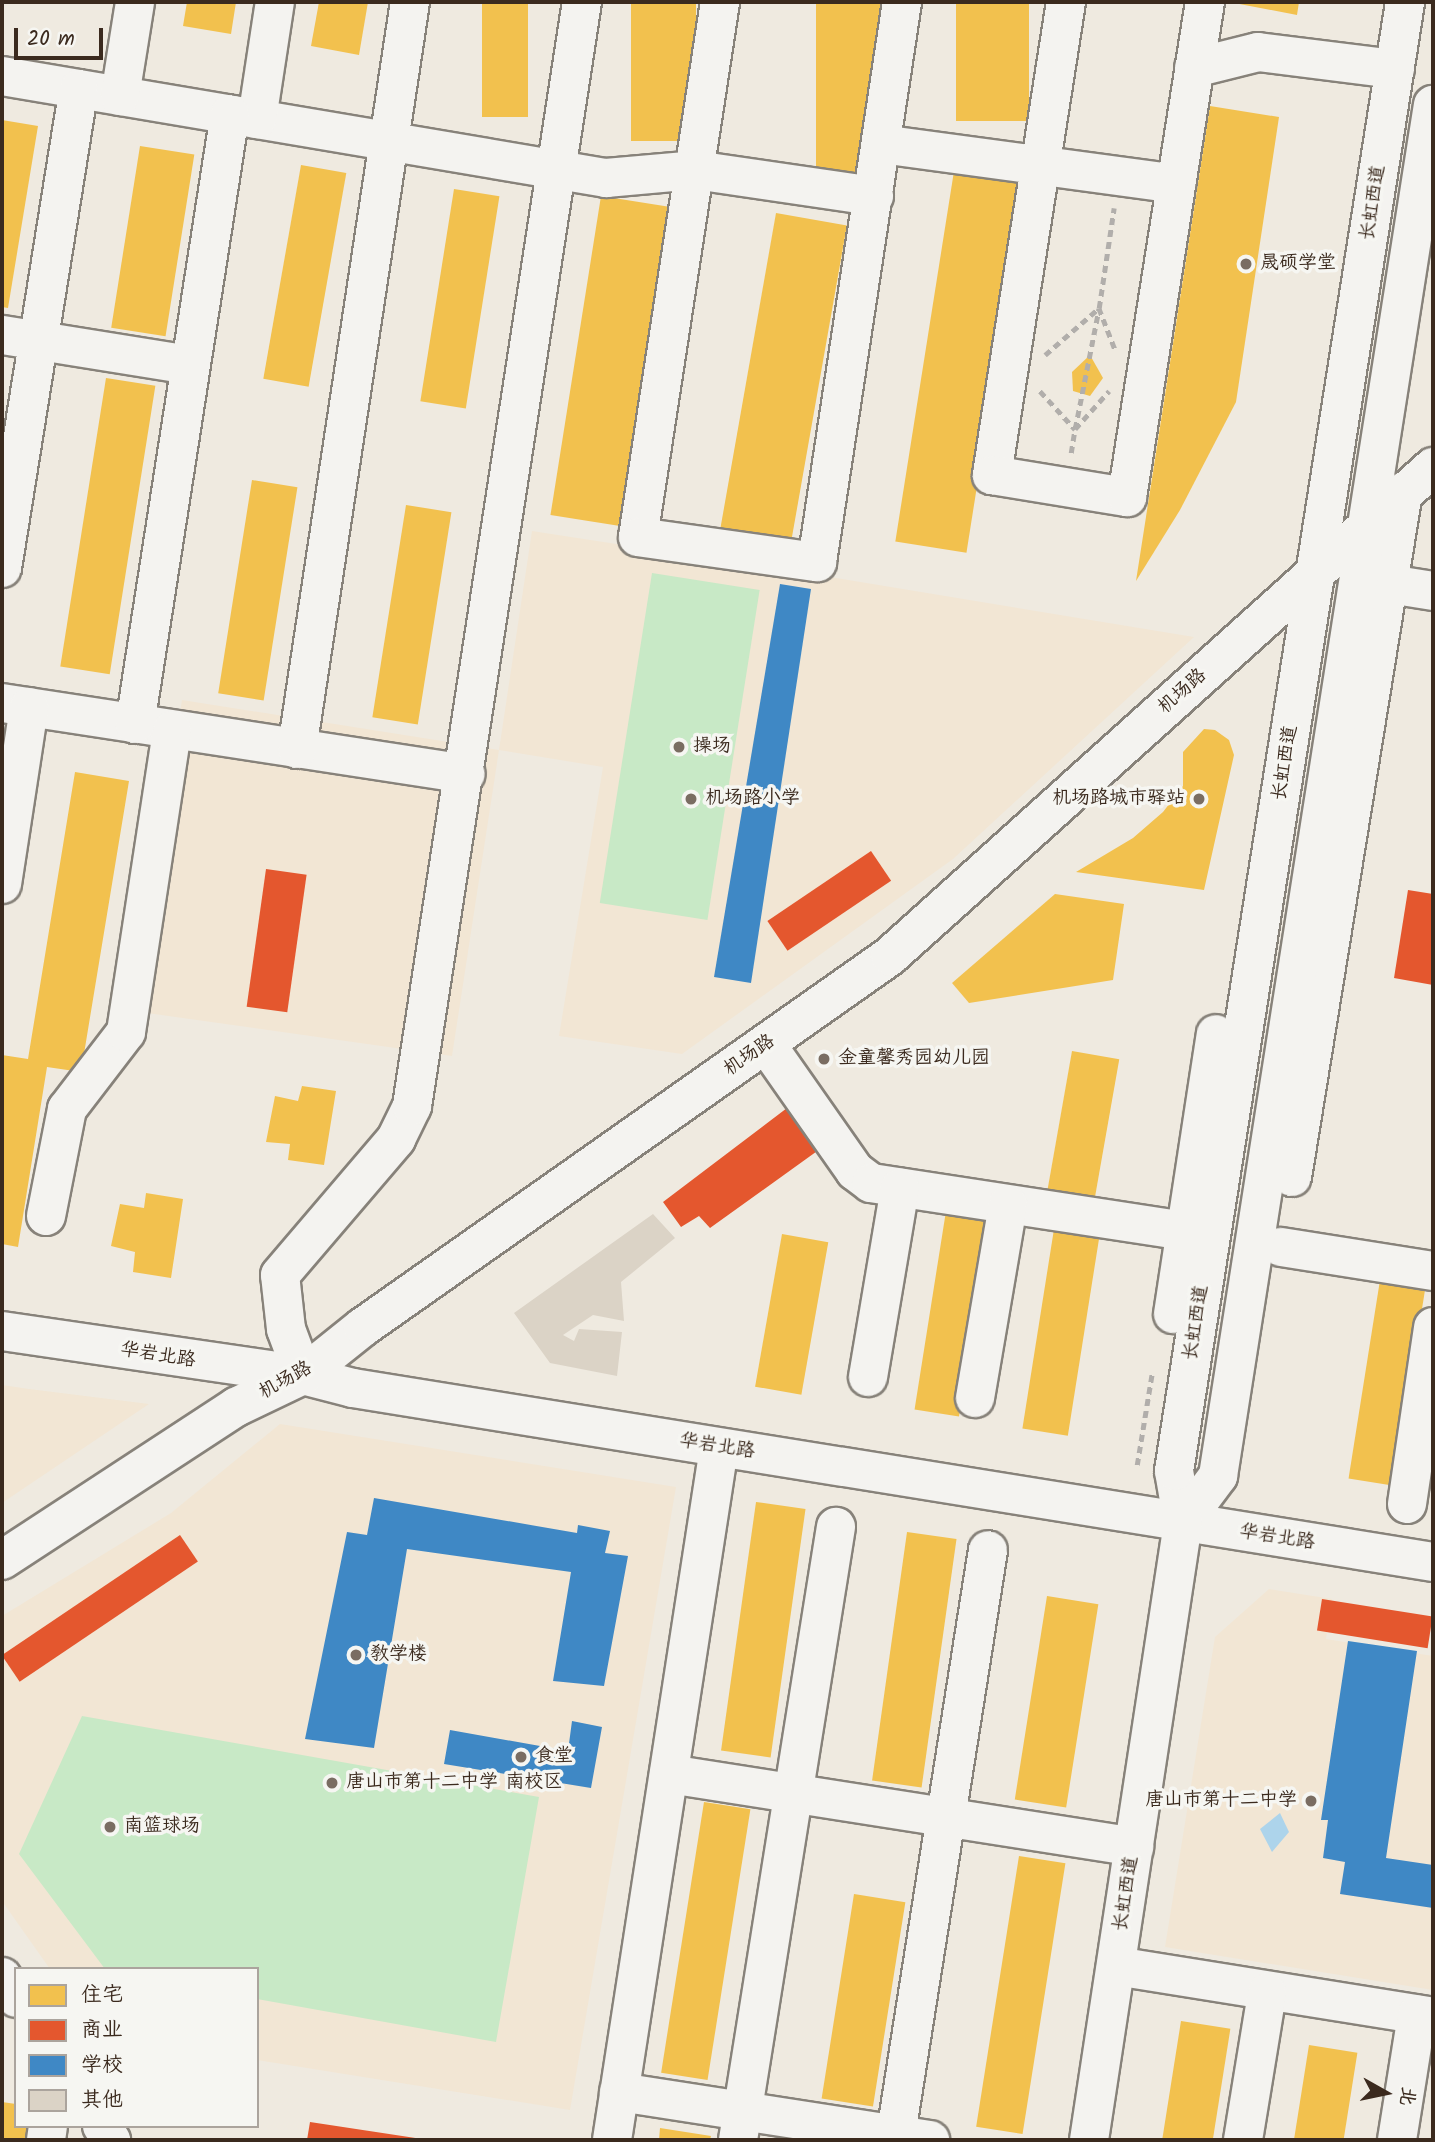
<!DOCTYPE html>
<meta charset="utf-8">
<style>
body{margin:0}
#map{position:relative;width:1435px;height:2142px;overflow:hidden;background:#efeae0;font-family:Kalam,"LXGW WenKai TC",sans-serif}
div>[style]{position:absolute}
.built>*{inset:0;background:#f2e6d4}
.green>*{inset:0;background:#c8e9c6;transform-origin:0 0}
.water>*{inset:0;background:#add4eb}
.homes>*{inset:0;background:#f2c14e;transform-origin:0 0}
.shops>*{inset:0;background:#e4572e;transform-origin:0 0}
.schools>*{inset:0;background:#3f88c5}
.building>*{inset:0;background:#dbd3c6}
.path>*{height:4.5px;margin-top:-2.25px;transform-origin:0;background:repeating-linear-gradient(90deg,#b1aeab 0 7px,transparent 0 12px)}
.roads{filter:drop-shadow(2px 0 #87827a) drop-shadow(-2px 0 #87827a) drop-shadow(0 2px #87827a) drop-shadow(0 -2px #87827a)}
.minor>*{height:38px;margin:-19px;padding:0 19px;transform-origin:19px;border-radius:19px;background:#f4f3f0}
.dots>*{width:19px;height:19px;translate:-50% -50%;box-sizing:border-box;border:4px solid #f6f6f2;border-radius:50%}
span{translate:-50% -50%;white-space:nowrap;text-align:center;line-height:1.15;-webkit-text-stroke:7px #f6f6f2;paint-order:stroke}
.street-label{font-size:19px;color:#3b2a1e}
.poi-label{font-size:19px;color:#3b2a1e}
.left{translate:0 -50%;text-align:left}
.right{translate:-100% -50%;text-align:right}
.frame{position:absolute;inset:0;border:4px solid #3b2a1e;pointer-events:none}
.legend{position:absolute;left:14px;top:1967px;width:245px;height:161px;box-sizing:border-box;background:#f6f6f2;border:2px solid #aba49d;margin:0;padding:9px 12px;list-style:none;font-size:21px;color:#3b2a1e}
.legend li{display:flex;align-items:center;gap:14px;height:35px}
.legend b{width:35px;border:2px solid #aba49d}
.north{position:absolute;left:1351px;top:2058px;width:70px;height:70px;-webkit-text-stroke:5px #f6f6f2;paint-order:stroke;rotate:99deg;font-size:19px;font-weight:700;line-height:28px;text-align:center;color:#3b2a1e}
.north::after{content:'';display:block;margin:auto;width:24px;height:32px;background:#3b2a1e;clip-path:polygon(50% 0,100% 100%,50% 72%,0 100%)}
.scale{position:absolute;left:14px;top:28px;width:89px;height:32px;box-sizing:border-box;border:4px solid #3b2a1e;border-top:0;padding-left:9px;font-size:21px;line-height:24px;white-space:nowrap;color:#3b2a1e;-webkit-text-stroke:5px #f6f6f2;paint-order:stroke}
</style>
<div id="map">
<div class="built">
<div style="clip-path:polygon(532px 531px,818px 575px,1194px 637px,953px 859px,682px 1054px,559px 1036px,603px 767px,499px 750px,452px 1056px,133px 1011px,182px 700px,499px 750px)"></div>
<div style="clip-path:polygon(2px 1385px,29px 1389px,149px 1404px,2px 1503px)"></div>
<div style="clip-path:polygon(280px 1424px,676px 1487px,570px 2110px,257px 2060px,257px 1969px,50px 1969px,2px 1901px,2px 1616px,171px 1513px)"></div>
<div style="clip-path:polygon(1269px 1589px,1332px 1599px,1326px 1639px,1433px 1656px,1433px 1990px,1165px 1947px,1215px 1637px)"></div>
</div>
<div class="green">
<div style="left:652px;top:573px;width:109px;height:334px;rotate:9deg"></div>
<div style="clip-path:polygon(82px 1716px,539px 1797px,496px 2042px,257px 1999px,257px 1969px,105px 1969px,19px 1854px)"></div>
</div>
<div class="water">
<div style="clip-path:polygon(1280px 1813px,1289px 1832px,1272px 1852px,1260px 1829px)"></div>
</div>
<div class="homes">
<div style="clip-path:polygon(187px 2px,236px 2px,231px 34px,183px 26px)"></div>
<div style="clip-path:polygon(319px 2px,368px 2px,359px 55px,311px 46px)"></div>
<div style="left:482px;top:2px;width:46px;height:115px"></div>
<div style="left:631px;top:2px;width:65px;height:139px"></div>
<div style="left:816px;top:2px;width:64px;height:173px"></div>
<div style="left:956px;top:2px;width:73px;height:119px"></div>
<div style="clip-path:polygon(1229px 2px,1299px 2px,1297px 15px)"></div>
<div style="clip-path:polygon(1210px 106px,1279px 117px,1236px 402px,1180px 510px,1136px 581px)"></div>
<div style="clip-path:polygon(2px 120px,38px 126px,8px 308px,2px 307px)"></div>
<div style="left:140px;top:146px;width:55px;height:184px;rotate:9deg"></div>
<div style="left:301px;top:165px;width:46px;height:217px;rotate:10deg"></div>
<div style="left:954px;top:171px;width:72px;height:375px;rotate:9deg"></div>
<div style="left:454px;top:189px;width:46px;height:215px;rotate:9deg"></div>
<div style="left:601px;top:196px;width:72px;height:323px;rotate:9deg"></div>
<div style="left:776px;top:213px;width:72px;height:324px;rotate:10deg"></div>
<div style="clip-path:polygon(1090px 355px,1103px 378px,1090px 396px,1073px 391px,1072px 372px)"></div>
<div style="left:106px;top:378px;width:50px;height:292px;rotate:9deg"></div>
<div style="left:252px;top:480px;width:46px;height:216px;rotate:9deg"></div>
<div style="left:406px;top:505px;width:46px;height:215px;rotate:9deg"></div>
<div style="clip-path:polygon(1204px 729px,1215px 730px,1229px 740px,1234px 755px,1204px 890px,1076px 872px,1133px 838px,1163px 812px,1183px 786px,1183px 752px)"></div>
<div style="clip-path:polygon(75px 772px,129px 781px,81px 1072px,47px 1067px,18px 1247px,2px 1244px,2px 1055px,28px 1059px)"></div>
<div style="clip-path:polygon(1055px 894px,1124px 904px,1113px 980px,969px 1003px,952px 983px)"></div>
<div style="left:1072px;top:1051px;width:48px;height:150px;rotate:10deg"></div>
<div style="clip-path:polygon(302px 1086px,336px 1091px,324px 1165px,288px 1160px,290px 1144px,266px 1142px,275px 1096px,298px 1101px)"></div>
<div style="clip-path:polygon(146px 1193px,183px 1199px,171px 1278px,133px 1272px,135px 1252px,111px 1246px,120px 1204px,144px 1208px)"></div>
<div style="left:946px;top:1211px;width:45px;height:201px;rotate:9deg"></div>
<div style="left:1054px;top:1229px;width:46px;height:202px;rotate:9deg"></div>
<div style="left:782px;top:1234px;width:47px;height:155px;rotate:10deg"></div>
<div style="left:1380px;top:1280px;width:46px;height:201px;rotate:9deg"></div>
<div style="left:756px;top:1502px;width:50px;height:251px;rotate:8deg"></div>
<div style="left:907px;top:1532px;width:50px;height:251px;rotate:8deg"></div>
<div style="left:1047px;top:1596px;width:52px;height:206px;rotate:9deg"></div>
<div style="left:704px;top:1802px;width:47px;height:274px;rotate:9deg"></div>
<div style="left:1019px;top:1856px;width:47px;height:274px;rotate:9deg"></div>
<div style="left:854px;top:1894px;width:52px;height:207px;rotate:9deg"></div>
<div style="left:1181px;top:2021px;width:50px;height:120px;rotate:9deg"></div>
<div style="left:1309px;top:2045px;width:49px;height:96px;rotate:9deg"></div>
<div style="clip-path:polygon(2px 2102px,16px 2104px,16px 2126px,29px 2126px,27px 2140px,2px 2140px)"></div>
<div style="clip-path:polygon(660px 2128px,711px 2136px,710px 2140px,659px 2140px)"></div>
</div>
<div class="shops">
<div style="left:871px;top:851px;width:36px;height:125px;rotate:56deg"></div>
<div style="left:266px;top:869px;width:41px;height:139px;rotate:8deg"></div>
<div style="clip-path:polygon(1408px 890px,1433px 894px,1433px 985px,1394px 978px)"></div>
<div style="clip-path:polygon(787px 1108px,820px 1149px,710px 1228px,699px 1216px,681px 1227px,663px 1202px)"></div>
<div style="left:180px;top:1535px;width:32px;height:215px;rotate:56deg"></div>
<div style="left:1322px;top:1599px;width:112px;height:32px;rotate:9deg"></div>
<div style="clip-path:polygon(310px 2122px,422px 2139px,422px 2140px,307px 2140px)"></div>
</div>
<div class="schools">
<div style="clip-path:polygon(780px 584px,811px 589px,751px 983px,714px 977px)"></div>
<div style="clip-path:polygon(374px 1498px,577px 1533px,578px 1525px,610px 1531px,605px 1553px,628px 1556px,604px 1686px,553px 1681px,571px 1572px,407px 1549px,374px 1748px,305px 1739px,347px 1532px,367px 1535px)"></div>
<div style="clip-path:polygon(1348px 1641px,1417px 1651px,1386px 1858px,1433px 1865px,1433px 1908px,1340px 1894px,1345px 1862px,1323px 1858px,1328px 1820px,1321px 1820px)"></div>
<div style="clip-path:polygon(572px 1721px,602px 1727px,591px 1788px,444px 1764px,450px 1730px,568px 1751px)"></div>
</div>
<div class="building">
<div style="clip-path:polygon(653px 1214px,675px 1238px,621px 1282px,624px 1321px,593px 1315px,563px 1335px,574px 1341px,579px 1329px,622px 1332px,617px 1376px,550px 1363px,514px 1313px)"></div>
</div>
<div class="path">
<div style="left:1045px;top:355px;width:72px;rotate:-41deg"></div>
<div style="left:1099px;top:308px;width:101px;rotate:-81.5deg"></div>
<div style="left:1040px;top:391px;width:52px;rotate:47.4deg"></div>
<div style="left:1075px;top:429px;width:123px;rotate:-78.8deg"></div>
<div style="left:1099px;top:308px;width:44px;rotate:68.7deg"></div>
<div style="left:1071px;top:453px;width:24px;rotate:-81deg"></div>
<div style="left:1075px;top:429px;width:51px;rotate:-48.2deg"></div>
<div style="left:1137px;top:1465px;width:93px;rotate:-80.7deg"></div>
</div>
<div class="roads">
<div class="minor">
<div style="left:720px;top:2px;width:541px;rotate:98.71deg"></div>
<div style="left:638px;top:537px;width:181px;rotate:8deg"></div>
<div style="left:817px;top:562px;width:566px;rotate:-81.37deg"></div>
<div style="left:1066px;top:2px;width:479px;rotate:98.9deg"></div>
<div style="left:992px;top:475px;width:137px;rotate:9.3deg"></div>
<div style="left:1127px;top:497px;width:501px;rotate:-81.05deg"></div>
<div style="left:1194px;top:68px;width:66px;rotate:-14deg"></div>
<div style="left:1258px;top:52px;width:138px;rotate:7.1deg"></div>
<div style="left:2px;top:76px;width:613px;rotate:9.59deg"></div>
<div style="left:606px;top:178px;width:89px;rotate:-5.1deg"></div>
<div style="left:695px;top:170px;width:181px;rotate:8.3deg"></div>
<div style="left:120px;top:96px;width:95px;rotate:-80.9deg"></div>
<div style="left:257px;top:119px;width:118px;rotate:-81.3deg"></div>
<div style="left:881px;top:144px;width:298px;rotate:7.7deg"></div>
<div style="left:2px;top:335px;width:190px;rotate:9.1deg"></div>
<div style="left:2px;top:568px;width:485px;rotate:-80.9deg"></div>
<div style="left:1389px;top:584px;width:45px;rotate:9deg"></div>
<div style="left:2px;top:703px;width:469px;rotate:8.7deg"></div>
<div style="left:135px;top:724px;width:617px;rotate:-81.15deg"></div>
<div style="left:297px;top:749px;width:755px;rotate:-81.4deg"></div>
<div style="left:2px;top:884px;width:179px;rotate:-81.3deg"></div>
<div style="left:766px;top:1044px;width:155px;rotate:55deg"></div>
<div style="left:855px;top:1171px;width:20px;rotate:37deg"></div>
<div style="left:871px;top:1183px;width:317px;rotate:8.7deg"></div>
<div style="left:1292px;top:1177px;width:694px;rotate:-80.8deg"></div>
<div style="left:46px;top:1216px;width:109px;rotate:-78.9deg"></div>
<div style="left:67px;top:1109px;width:97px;rotate:-52.5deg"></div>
<div style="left:126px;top:1032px;width:305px;rotate:-81.3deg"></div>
<div style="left:1281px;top:1247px;width:154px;rotate:9deg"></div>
<div style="left:1173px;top:1314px;width:283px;rotate:-81.3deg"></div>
<div style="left:2px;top:1331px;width:304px;rotate:8.3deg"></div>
<div style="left:303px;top:1375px;width:52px;rotate:14.6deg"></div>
<div style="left:353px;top:1388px;width:1094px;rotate:9.15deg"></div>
<div style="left:303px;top:1375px;width:49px;rotate:-110.3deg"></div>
<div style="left:286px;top:1329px;width:54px;rotate:-96.3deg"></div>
<div style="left:280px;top:1275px;width:179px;rotate:-49.5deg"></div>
<div style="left:396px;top:1139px;width:37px;rotate:-64deg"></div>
<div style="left:412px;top:1106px;width:1117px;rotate:-81.25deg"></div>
<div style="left:868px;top:1377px;width:192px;rotate:-80.4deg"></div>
<div style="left:975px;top:1398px;width:196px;rotate:-80.3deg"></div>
<div style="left:1407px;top:1504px;width:179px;rotate:-81.6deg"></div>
<div style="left:1183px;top:1523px;width:59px;rotate:-53.3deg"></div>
<div style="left:1218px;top:1476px;width:1388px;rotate:-81.09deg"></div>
<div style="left:2px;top:1560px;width:280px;rotate:-33.2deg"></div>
<div style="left:236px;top:1407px;width:74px;rotate:-25.5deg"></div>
<div style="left:303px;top:1375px;width:77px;rotate:-38.7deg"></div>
<div style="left:363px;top:1327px;width:644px;rotate:-35.14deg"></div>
<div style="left:890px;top:956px;width:731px;rotate:-42deg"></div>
<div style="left:669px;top:1774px;width:471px;rotate:8.9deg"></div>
<div style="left:1116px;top:1966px;width:321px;rotate:9.1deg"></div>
<div style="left:2px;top:1977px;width:25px;rotate:56deg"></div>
<div style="left:619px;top:2092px;width:315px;rotate:8.8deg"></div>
<div style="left:102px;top:2126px;width:17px;rotate:57deg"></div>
<div style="left:46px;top:2140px;width:14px;rotate:-82deg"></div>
<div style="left:612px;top:2140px;width:700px;rotate:-81.21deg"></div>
<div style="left:738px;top:2140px;width:621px;rotate:-80.92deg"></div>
<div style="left:895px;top:2140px;width:597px;rotate:-81.04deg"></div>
<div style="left:1089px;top:2140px;width:624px;rotate:-81.34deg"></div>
<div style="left:1183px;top:1523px;width:53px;rotate:-99.8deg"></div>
<div style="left:1174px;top:1471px;width:1487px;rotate:-81.06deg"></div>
<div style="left:1243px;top:2140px;width:149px;rotate:-80.7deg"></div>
<div style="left:1397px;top:2140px;width:127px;rotate:-80.9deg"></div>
</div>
</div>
<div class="dots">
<div style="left:1246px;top:264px;background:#7a6d62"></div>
<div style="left:679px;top:747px;background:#7a6d62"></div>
<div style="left:691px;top:799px;background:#7a6d62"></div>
<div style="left:1199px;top:799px;background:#7a6d62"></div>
<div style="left:824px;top:1059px;background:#7a6d62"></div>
<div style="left:356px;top:1655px;background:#7a6d62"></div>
<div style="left:521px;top:1757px;background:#7a6d62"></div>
<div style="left:332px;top:1783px;background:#7a6d62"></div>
<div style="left:1311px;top:1801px;background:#7a6d62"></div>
<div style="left:110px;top:1827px;background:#7a6d62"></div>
</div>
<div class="street-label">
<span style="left:1374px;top:203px;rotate:-81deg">长虹西道</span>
<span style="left:1183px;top:692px;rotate:-42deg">机场路</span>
<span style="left:1286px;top:763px;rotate:-81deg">长虹西道</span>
<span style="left:750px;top:1056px;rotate:-35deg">机场路</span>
<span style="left:1197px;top:1323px;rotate:-81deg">长虹西道</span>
<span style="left:158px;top:1356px;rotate:9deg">华岩北路</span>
<span style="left:286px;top:1381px;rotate:-29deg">机场路</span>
<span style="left:717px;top:1447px;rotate:9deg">华岩北路</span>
<span style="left:1277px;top:1538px;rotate:9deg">华岩北路</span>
<span style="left:1127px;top:1894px;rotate:-81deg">长虹西道</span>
</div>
<div class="poi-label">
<span class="left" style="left:1260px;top:264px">晟硕学堂</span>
<span class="left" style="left:693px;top:747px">操场</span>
<span class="left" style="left:705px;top:799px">机场路小学</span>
<span class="right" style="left:1185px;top:799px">机场路城市驿站</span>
<span class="left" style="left:838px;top:1059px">金童馨秀园幼儿园</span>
<span class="left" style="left:370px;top:1655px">教学楼</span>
<span class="left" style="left:535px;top:1757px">食堂</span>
<span class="left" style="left:346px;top:1783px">唐山市第十二中学 南校区</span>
<span class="right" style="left:1297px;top:1801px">唐山市第十二中学</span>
<span class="left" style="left:124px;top:1827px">南篮球场</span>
</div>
<div class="frame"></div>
<ul class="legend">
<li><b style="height:19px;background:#f2c14e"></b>住宅</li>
<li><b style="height:19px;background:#e4572e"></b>商业</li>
<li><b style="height:19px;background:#3f88c5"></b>学校</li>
<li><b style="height:19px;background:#dbd3c6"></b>其他</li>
</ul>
<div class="north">北</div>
<div class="scale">20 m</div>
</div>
